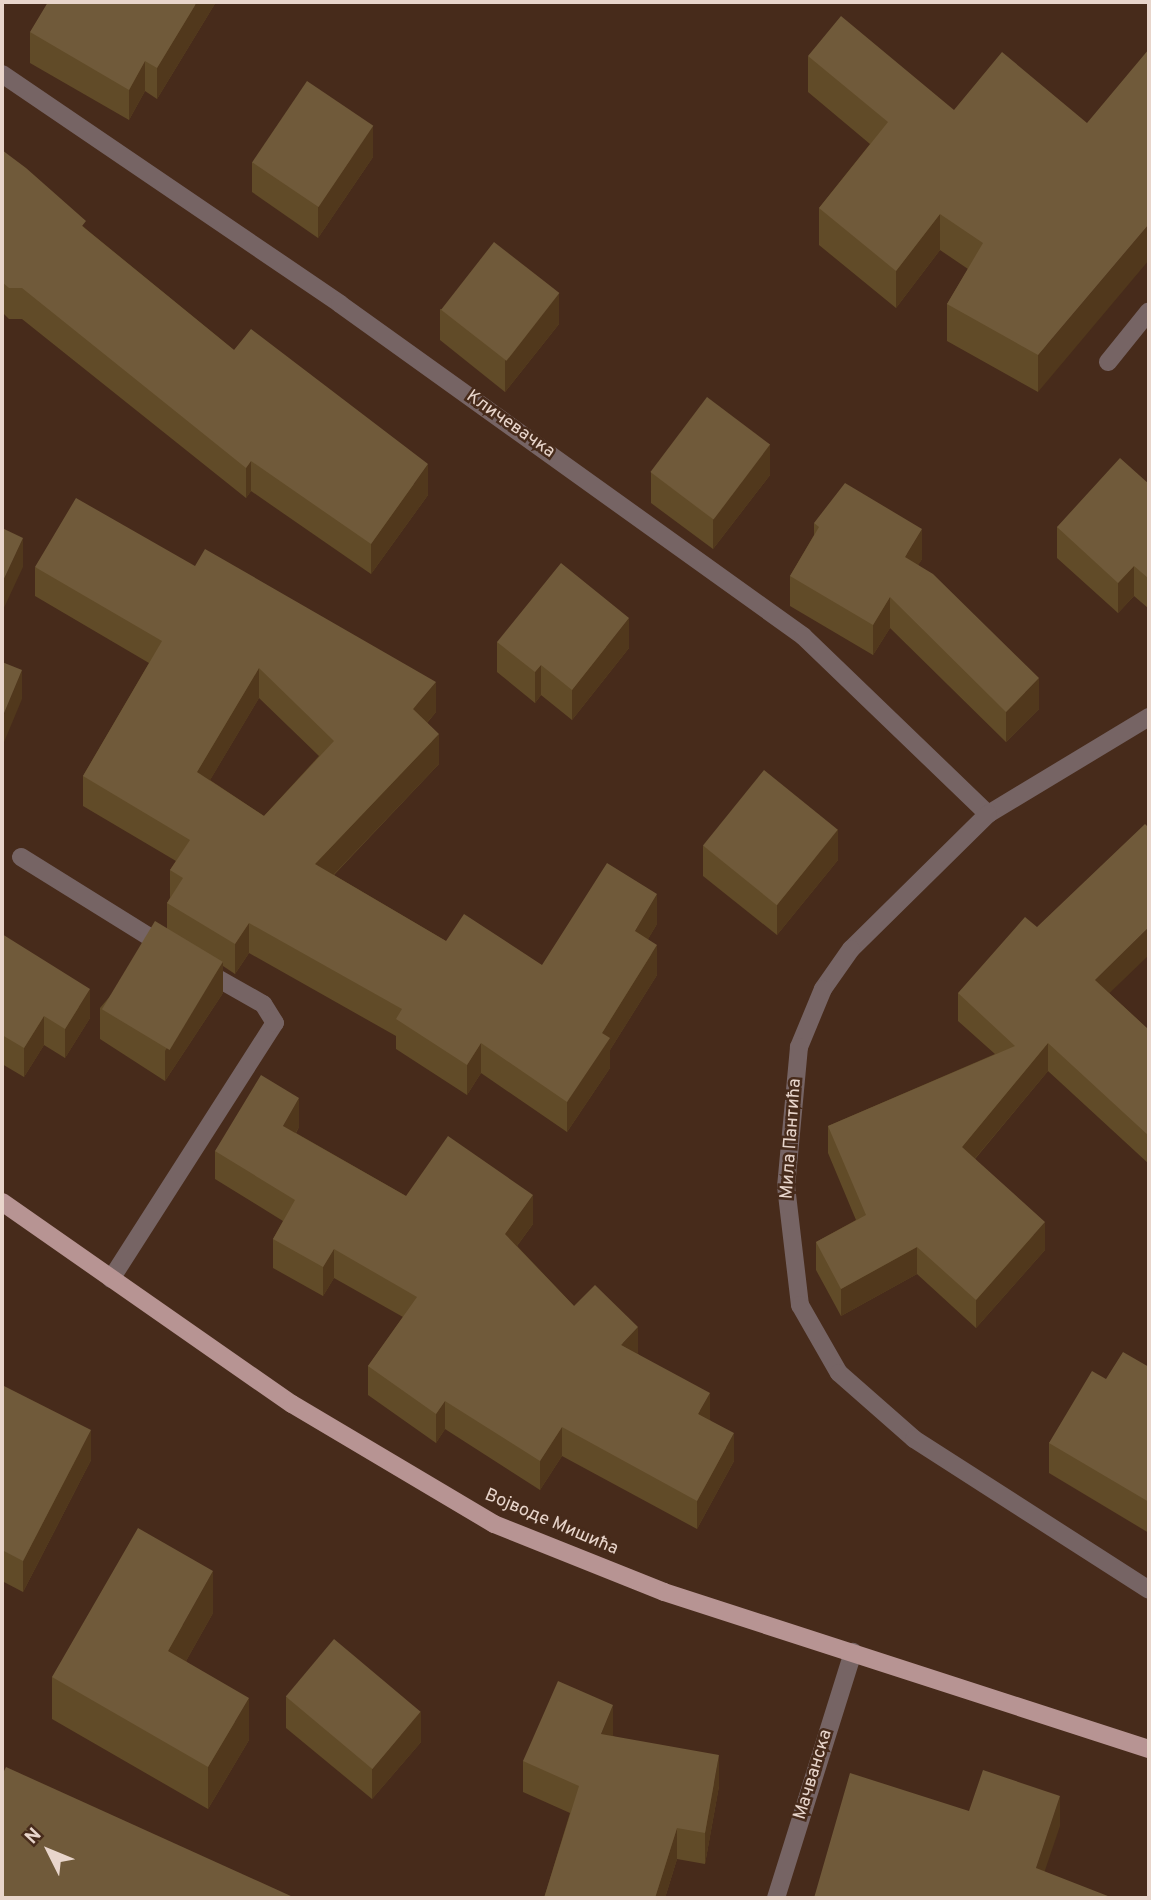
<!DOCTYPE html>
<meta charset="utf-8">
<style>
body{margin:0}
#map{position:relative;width:1151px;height:1900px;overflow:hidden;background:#472b1b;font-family:Overpass,sans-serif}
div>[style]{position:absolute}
.minor>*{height:18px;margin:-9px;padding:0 9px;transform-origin:9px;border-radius:9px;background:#766464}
.major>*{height:18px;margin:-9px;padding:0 9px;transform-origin:9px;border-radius:9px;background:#b79493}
.wall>*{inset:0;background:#614b28}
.shaded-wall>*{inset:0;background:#51381c;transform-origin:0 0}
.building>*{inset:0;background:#705a3a;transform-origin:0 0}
span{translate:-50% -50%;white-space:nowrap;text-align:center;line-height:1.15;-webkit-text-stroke:5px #472b1b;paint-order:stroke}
.street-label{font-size:18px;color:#e8d5cb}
.frame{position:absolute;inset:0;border:4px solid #e8d5cb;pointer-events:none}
.north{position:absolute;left:14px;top:1816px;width:70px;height:70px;-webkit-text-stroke:5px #472b1b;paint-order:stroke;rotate:313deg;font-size:19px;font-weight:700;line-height:28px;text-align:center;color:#e8d5cb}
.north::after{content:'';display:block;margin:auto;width:24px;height:32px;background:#e8d5cb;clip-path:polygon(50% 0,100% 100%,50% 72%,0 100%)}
</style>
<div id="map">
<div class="minor">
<div style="left:2px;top:74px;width:409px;rotate:34.2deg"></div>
<div style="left:340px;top:304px;width:570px;rotate:35.64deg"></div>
<div style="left:803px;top:636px;width:257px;rotate:43.9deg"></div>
<div style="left:1108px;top:362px;width:65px;rotate:-51.2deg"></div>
<div style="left:1149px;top:717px;width:188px;rotate:148.9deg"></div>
<div style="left:988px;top:814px;width:192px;rotate:135.4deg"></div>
<div style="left:851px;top:949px;width:49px;rotate:125deg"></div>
<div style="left:823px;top:989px;width:63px;rotate:112.5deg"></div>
<div style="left:799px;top:1047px;width:140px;rotate:95.3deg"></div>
<div style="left:786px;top:1186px;width:120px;rotate:83.3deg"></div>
<div style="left:800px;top:1305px;width:78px;rotate:60.2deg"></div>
<div style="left:839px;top:1373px;width:100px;rotate:41.3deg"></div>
<div style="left:914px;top:1439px;width:279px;rotate:32.7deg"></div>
<div style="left:21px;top:857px;width:172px;rotate:31.9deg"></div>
<div style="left:111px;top:1279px;width:304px;rotate:-57.4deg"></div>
<div style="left:275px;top:1023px;width:22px;rotate:-122deg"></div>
<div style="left:263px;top:1004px;width:69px;rotate:-150.5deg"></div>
<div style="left:776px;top:1898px;width:258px;rotate:-72.6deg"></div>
</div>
<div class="major">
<div style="left:2px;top:1202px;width:353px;rotate:34.9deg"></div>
<div style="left:292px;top:1404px;width:235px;rotate:30.7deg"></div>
<div style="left:494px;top:1524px;width:183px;rotate:21.8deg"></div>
<div style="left:664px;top:1592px;width:510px;rotate:17.94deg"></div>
</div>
<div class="wall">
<div style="clip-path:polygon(216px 2px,157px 99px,145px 91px,129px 120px,30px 63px,30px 32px)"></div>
<div style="clip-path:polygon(808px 56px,954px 110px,1087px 123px,1038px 392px,947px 341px,947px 304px,968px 269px,940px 250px,896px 308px,819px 245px,819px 208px,870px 144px,808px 92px)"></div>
<div style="clip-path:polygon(2px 150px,86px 229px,234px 350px,428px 495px,371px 574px,251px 491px,246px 498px,22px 319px,9px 319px,2px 312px)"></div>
<div style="clip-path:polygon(373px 157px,318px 238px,252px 192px,252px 162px)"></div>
<div style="clip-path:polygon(440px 309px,559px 324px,505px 392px,440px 340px)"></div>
<div style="clip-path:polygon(651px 472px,770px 475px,713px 549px,651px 503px)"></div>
<div style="clip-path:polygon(1149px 484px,1148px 608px,1134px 596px,1118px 613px,1057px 558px,1057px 527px)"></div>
<div style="clip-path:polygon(814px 523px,922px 559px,918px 565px,1039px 709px,1006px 742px,890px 628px,873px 655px,790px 606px,790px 576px,814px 535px)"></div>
<div style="clip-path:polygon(evenodd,35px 567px,436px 712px,427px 723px,439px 764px,334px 875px,446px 941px,542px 965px,657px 924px,648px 939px,657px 975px,610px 1050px,610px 1068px,567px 1132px,481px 1073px,467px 1095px,396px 1049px,396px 1036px,249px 953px,235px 974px,223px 966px,223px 993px,165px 1081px,100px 1039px,100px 1008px,167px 929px,167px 903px,170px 898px,170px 870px,176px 861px,83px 806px,83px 776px,149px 663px,35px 596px,35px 567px,259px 698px,319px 756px,264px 816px,210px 780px,259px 698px)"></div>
<div style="clip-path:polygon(497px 642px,629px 648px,572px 720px,541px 695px,535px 703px,497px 672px)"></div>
<div style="clip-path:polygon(703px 846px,838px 860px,777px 935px,703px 876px)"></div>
<div style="clip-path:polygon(2px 934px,90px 1018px,65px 1058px,44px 1045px,24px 1077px,2px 1064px)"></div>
<div style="clip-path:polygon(958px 993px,1109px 993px,1149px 1030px,1149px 1164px,1048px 1071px,975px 1159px,1045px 1250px,976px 1328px,917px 1274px,841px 1316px,816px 1270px,816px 1242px,856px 1220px,828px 1153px,828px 1126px,995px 1054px,958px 1021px)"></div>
<div style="clip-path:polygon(299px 1127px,296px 1133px,406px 1196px,533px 1224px,517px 1246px,574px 1306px,638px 1354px,710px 1420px,734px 1461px,697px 1529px,562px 1456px,540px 1490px,445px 1429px,436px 1443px,368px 1395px,368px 1366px,403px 1317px,334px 1278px,323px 1296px,273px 1268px,273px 1239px,283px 1221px,215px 1179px,215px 1151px)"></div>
<div style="clip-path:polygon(1149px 1367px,1149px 1533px,1049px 1473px,1049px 1443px,1106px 1379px)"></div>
<div style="clip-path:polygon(2px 1385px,91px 1460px,23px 1592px,2px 1581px)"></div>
<div style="clip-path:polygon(213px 1613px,186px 1661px,249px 1740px,208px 1809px,52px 1719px,52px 1677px)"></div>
<div style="clip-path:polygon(286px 1697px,421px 1742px,372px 1799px,286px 1728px)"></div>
<div style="clip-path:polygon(613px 1736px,719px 1786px,705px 1864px,677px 1859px,665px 1898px,544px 1898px,570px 1813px,523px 1792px,523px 1761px)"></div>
</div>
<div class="shaded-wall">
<div style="clip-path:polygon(197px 2px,216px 2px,157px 99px,157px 68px)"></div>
<div style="clip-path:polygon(145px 61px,145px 91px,129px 120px,129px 90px)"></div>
<div style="clip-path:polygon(373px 126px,373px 157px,318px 238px,318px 207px)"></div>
<div style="clip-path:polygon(940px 214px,940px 250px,896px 308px,896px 271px)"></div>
<div style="clip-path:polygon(1149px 224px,1149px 260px,1038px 392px,1038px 355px)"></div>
<div style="clip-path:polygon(559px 293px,559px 324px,505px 392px,505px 361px)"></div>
<div style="clip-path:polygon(770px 444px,770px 475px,713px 549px,713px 519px)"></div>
<div style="clip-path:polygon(251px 461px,251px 491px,246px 498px,246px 468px)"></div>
<div style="clip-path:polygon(428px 464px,428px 495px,371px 574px,371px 544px)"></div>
<div style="clip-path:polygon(922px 529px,922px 559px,905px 587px,905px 557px)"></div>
<div style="clip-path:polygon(23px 538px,23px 567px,2px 612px,2px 583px)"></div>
<div style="clip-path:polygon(1134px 566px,1134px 596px,1118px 613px,1118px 583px)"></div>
<div style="left:1149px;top:576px;width:30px;height:2px;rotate:90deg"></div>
<div style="clip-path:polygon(890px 597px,890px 628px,873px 655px,873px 625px)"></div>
<div style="clip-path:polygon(629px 618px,629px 648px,572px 720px,572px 690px)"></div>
<div style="clip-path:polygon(541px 665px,541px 695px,535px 703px,535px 672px)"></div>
<div style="clip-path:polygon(259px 668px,259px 698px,197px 802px,197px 772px)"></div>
<div style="clip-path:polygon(22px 670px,22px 699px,2px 747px,2px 718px)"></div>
<div style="clip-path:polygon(1039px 678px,1039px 709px,1006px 742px,1006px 712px)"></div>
<div style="clip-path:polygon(436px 682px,436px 712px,413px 739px,413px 709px)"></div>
<div style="clip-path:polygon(439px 734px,439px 764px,315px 894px,315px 864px)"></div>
<div style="clip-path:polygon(838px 829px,838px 860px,777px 935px,777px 905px)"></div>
<div style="clip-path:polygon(657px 894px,657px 924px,635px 961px,635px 931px)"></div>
<div style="clip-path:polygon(249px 923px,249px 953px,235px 974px,235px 944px)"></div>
<div style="clip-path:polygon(1149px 927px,1149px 955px,1095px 1007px,1095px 980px)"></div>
<div style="clip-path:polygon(657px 945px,657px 975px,610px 1050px,610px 1068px,567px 1132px,567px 1102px,602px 1033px)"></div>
<div style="clip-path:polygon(223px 962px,223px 993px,165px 1081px,165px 1051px)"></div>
<div style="clip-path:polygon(90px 989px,90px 1018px,65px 1058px,65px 1029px)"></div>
<div style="clip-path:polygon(44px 1016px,44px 1045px,24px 1077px,24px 1048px)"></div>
<div style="clip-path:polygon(481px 1043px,481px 1073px,467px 1095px,467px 1065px)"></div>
<div style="clip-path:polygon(1048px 1043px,1048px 1071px,962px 1174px,962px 1147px)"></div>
<div style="clip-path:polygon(299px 1098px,299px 1127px,283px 1154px,283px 1126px)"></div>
<div style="clip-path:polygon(533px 1195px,533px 1224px,505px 1262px,505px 1234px)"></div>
<div style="clip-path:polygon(1045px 1222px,1045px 1250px,976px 1328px,976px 1300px)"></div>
<div style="clip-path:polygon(917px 1247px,917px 1274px,841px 1316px,841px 1289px)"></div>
<div style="clip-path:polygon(334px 1249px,334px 1278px,323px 1296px,323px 1267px)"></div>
<div style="clip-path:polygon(638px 1327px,638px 1355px,621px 1345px)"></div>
<div style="clip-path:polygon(710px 1393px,710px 1422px,698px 1414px)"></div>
<div style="clip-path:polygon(445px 1401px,445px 1429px,436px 1443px,436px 1414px)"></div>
<div style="clip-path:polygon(562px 1427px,562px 1456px,540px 1490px,540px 1461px)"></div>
<div style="clip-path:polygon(91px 1430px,91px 1460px,23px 1592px,23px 1561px)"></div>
<div style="clip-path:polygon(734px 1433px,734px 1461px,697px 1529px,697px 1501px)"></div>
<div style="clip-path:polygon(213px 1571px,213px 1613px,168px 1693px,168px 1651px)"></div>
<div style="clip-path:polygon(249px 1698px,249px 1740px,208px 1809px,208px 1767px)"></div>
<div style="clip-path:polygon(613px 1705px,613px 1736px,601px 1765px,601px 1734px)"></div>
<div style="clip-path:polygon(421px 1711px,421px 1742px,372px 1799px,372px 1769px)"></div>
<div style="clip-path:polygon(719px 1755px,719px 1786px,705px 1864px,705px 1833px)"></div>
<div style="clip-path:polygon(1060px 1796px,1060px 1826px,1036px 1897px,1036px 1868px)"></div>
<div style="clip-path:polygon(677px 1828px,677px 1859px,665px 1898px,655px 1898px)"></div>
</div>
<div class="building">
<div style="clip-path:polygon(48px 2px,197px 2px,157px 68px,145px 61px,129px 90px,30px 32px)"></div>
<div style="clip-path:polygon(841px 16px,954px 110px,1002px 52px,1087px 123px,1149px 49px,1149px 224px,1038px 355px,947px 304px,983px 243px,940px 214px,896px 271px,819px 208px,888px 122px,808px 56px)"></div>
<div style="left:307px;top:81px;width:80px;height:98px;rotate:34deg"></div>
<div style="clip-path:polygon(2px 150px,26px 168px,86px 221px,82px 226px,234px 350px,251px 329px,428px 464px,371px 544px,251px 461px,246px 468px,22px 288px,9px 288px,2px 282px)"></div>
<div style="left:494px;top:242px;width:83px;height:86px;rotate:38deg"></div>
<div style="left:707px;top:397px;width:79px;height:94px;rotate:37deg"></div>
<div style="clip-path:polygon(1120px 458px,1149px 484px,1149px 576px,1148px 578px,1134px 566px,1118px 583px,1057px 527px)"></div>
<div style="clip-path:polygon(845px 483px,922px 529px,905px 557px,933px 574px,1039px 678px,1006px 712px,890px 597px,873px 625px,790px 576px,819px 527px,814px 523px)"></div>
<div style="clip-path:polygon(evenodd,76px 498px,195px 566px,205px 549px,436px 682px,413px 709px,439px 734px,315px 864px,446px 941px,464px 914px,542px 965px,607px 863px,657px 894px,635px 931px,657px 945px,602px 1033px,610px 1038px,567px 1102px,481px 1043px,467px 1065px,396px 1019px,402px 1009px,249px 923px,235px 944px,167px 903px,183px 878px,170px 870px,190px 840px,83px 776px,162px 641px,35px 567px,76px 498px,259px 668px,334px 741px,264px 816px,197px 772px,259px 668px)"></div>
<div style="clip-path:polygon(2px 528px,23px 538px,2px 583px)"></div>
<div style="clip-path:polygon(561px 563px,629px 618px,572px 690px,541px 665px,535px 672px,497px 642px)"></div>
<div style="clip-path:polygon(2px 662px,22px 670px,2px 718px)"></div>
<div style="left:764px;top:770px;width:95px;height:97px;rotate:39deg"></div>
<div style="clip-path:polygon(1145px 824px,1149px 828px,1149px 927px,1095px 980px,1149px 1030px,1149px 1136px,1048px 1043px,962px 1147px,1045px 1222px,976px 1300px,917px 1247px,841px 1289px,816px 1242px,866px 1215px,828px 1126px,1015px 1046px,958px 993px,1025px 917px,1037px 927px)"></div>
<div style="left:155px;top:921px;width:79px;height:103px;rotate:31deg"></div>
<div style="clip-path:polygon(2px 934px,90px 989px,65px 1029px,44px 1016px,24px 1048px,2px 1035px)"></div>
<div style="clip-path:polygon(261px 1075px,299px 1098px,283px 1126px,406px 1196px,448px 1136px,533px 1195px,505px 1234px,574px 1306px,595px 1285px,638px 1327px,621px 1345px,710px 1393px,698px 1414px,734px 1433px,697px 1501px,562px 1427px,540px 1461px,445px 1401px,436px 1414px,368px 1366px,417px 1297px,334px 1249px,323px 1267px,273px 1239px,295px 1200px,215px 1151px)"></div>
<div style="clip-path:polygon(1123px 1352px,1149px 1367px,1149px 1399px,1147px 1403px,1149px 1405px,1149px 1502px,1049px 1443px,1092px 1371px,1106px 1379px)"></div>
<div style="clip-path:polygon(2px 1385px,91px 1430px,23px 1561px,2px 1550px)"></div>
<div style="clip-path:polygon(138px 1528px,213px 1571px,168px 1651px,249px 1698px,208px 1767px,52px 1677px)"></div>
<div style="left:334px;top:1639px;width:113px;height:75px;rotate:40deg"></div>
<div style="clip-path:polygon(558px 1681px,613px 1705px,601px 1734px,719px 1755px,705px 1833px,677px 1828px,655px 1898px,544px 1898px,579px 1786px,523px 1761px)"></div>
<div style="clip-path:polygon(6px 1767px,293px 1897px,292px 1898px,2px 1898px,2px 1775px)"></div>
<div style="clip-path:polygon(983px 1770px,1060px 1796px,1036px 1868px,1113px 1898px,814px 1898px,850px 1773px,969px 1811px)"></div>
</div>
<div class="street-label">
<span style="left:510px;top:425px;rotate:35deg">Кличевачка</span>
<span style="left:792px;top:1139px;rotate:-86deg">Мила Пантића</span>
<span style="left:551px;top:1523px;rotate:23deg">Војводе Мишића</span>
<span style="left:814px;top:1775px;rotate:-73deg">Мачванска</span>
</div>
<div class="frame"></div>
<div class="north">N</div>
</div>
